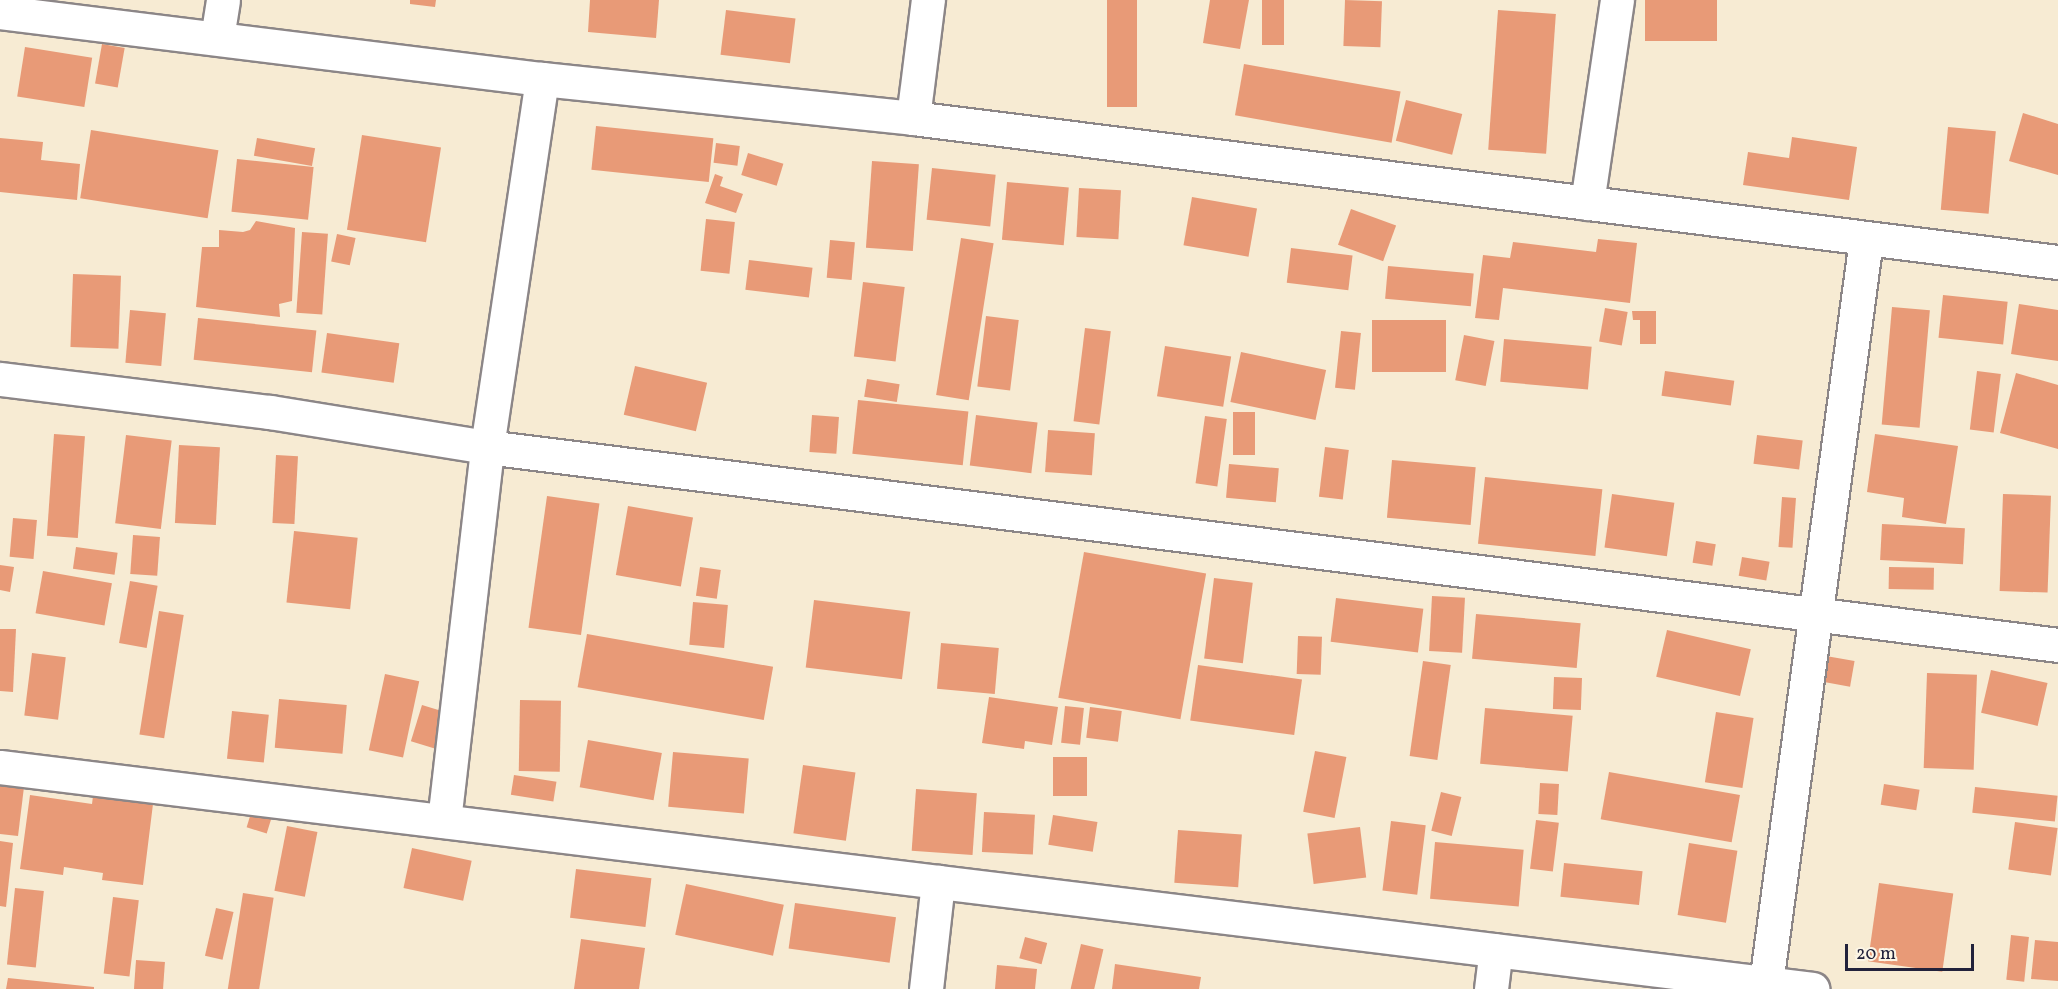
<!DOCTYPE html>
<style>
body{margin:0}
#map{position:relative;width:2058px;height:989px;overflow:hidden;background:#f7ebd3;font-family:Vollkorn,serif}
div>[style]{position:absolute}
.building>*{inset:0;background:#e89a77;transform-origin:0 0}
.roads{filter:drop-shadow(2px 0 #8c8687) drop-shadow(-2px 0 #8c8687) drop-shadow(0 2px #8c8687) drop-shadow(0 -2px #8c8687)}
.street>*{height:33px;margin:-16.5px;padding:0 16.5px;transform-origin:16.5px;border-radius:16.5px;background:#fff}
span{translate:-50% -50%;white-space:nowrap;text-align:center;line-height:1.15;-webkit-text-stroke:5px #fcf5e5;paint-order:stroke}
.scale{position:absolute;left:1845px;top:944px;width:129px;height:27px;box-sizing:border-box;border:3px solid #22223b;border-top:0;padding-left:8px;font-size:18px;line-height:21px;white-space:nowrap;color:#22223b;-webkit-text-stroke:4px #fcf5e5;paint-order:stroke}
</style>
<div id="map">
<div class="building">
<div style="clip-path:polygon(410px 0,436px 0,435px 7px,410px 4px)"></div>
<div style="clip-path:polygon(590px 0,659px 0,656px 38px,588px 32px)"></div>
<div style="left:1107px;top:0;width:30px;height:107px"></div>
<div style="clip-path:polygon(1210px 0,1249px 0,1240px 49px,1203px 43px)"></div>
<div style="left:1262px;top:0;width:22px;height:45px"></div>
<div style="left:1345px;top:0;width:37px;height:46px;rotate:2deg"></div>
<div style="left:1645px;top:0;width:72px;height:41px"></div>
<div style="left:726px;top:10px;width:70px;height:45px;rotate:7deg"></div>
<div style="left:1498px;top:10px;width:58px;height:140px;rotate:4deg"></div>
<div style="left:102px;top:44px;width:23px;height:40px;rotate:10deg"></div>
<div style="left:25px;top:47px;width:68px;height:50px;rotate:9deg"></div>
<div style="left:1244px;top:64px;width:159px;height:52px;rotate:10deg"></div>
<div style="left:1406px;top:100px;width:58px;height:42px;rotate:14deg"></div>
<div style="clip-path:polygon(2023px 113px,2058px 124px,2058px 175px,2009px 161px)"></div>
<div style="left:596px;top:126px;width:118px;height:44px;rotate:6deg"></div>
<div style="left:1948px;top:127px;width:48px;height:83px;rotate:5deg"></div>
<div style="left:91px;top:130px;width:129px;height:69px;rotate:9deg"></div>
<div style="left:362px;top:135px;width:80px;height:96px;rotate:9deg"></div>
<div style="clip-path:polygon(1792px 137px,1857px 147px,1849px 200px,1743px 185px,1748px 152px,1789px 158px)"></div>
<div style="clip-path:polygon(0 138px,43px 142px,41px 160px,80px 164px,77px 200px,0 192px)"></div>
<div style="left:257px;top:138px;width:59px;height:18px;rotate:10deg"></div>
<div style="left:716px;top:143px;width:24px;height:20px;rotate:7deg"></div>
<div style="left:748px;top:153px;width:37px;height:23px;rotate:17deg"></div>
<div style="left:237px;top:159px;width:77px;height:53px;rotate:6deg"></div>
<div style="left:872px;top:161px;width:47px;height:87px;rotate:4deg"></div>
<div style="left:932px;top:168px;width:64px;height:52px;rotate:6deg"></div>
<div style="clip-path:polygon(715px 174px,723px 177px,720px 186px,743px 194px,736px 213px,705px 203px)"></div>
<div style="left:1007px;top:182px;width:62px;height:58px;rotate:5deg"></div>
<div style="left:1079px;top:188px;width:42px;height:49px;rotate:3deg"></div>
<div style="left:1192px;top:197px;width:66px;height:49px;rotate:10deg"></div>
<div style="left:1351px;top:209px;width:48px;height:38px;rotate:20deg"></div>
<div style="left:706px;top:219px;width:29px;height:52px;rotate:6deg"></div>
<div style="clip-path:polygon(256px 221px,295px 228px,292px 301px,279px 304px,280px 317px,196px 307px,202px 247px,219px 247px,219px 230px,243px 232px,250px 230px)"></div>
<div style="left:302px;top:232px;width:26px;height:81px;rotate:4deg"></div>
<div style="left:337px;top:234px;width:19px;height:28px;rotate:12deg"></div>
<div style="left:961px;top:238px;width:33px;height:159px;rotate:9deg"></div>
<div style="clip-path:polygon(1598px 239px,1637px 243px,1630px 303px,1503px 288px,1499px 320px,1475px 318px,1483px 255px,1510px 258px,1513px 242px,1596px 252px)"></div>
<div style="left:830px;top:240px;width:25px;height:38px;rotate:5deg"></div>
<div style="left:1291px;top:248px;width:62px;height:35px;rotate:7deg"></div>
<div style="left:749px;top:260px;width:64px;height:30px;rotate:7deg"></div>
<div style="left:1388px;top:266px;width:86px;height:33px;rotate:5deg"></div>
<div style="left:73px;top:274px;width:48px;height:73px;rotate:2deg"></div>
<div style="left:863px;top:282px;width:42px;height:75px;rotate:7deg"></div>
<div style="left:1943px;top:295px;width:65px;height:43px;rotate:6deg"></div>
<div style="clip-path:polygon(2019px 304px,2058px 310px,2058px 361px,2011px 354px)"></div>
<div style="left:1892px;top:307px;width:38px;height:118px;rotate:5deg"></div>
<div style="left:1605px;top:308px;width:23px;height:34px;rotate:10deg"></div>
<div style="left:130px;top:310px;width:36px;height:53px;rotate:5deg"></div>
<div style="clip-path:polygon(1632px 311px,1656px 311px,1656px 344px,1640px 344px,1640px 320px,1633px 320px)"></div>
<div style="left:986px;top:316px;width:33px;height:71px;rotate:7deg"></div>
<div style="left:198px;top:318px;width:119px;height:42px;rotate:6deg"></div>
<div style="left:1372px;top:320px;width:74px;height:52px"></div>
<div style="left:1085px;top:328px;width:26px;height:94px;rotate:7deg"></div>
<div style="left:1341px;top:331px;width:20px;height:57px;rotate:6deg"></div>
<div style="left:327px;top:333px;width:73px;height:40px;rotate:8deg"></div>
<div style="left:1464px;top:335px;width:31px;height:46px;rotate:11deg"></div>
<div style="left:1504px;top:339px;width:88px;height:43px;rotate:5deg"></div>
<div style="left:1165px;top:346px;width:67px;height:51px;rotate:9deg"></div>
<div style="left:1241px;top:352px;width:87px;height:51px;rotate:12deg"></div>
<div style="left:635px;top:366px;width:74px;height:50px;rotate:13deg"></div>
<div style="left:1665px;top:371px;width:70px;height:25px;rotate:8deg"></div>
<div style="left:1977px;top:371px;width:24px;height:59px;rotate:7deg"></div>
<div style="clip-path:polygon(2016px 373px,2058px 385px,2058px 449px,2000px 433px)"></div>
<div style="left:867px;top:379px;width:33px;height:18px;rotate:9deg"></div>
<div style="left:858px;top:400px;width:111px;height:54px;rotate:6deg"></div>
<div style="left:1233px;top:412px;width:22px;height:43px"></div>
<div style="left:812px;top:415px;width:27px;height:37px;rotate:4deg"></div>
<div style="left:976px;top:415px;width:62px;height:51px;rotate:7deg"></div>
<div style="left:1205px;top:416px;width:22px;height:68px;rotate:8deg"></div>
<div style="left:1048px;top:430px;width:47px;height:42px;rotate:4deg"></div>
<div style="left:54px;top:434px;width:31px;height:102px;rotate:4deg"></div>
<div style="clip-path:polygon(1875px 434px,1958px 446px,1946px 524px,1902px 517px,1904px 498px,1867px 492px)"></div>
<div style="left:126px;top:435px;width:46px;height:89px;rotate:7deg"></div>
<div style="left:1757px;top:435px;width:46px;height:29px;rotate:7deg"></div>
<div style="left:179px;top:445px;width:41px;height:78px;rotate:3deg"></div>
<div style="left:1325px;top:447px;width:24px;height:50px;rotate:7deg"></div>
<div style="left:276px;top:455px;width:22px;height:68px;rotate:3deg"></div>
<div style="left:1392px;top:460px;width:84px;height:58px;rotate:5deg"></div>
<div style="left:1229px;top:464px;width:50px;height:34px;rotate:5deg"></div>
<div style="left:1485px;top:477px;width:118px;height:67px;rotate:6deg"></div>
<div style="left:1612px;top:494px;width:63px;height:54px;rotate:8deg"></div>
<div style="left:2003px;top:494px;width:48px;height:97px;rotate:2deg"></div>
<div style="left:547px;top:496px;width:53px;height:133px;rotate:8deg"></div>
<div style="left:1782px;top:497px;width:14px;height:50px;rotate:4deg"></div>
<div style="left:628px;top:506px;width:66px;height:70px;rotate:10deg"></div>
<div style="left:13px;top:518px;width:24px;height:39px;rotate:5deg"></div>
<div style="left:1882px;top:524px;width:83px;height:36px;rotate:3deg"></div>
<div style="left:294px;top:531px;width:64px;height:72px;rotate:6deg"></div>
<div style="left:133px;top:535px;width:27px;height:39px;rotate:4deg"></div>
<div style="left:1696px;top:541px;width:20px;height:22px;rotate:9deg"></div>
<div style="left:76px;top:547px;width:42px;height:22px;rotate:8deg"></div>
<div style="left:1084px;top:552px;width:124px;height:148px;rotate:10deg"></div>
<div style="left:1742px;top:557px;width:28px;height:19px;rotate:10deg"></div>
<div style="clip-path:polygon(0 565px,14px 567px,10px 592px,0 590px)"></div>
<div style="left:700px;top:567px;width:21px;height:29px;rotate:8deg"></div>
<div style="left:1889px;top:567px;width:45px;height:22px;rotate:1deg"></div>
<div style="left:43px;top:571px;width:70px;height:43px;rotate:10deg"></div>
<div style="left:1214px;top:578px;width:39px;height:81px;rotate:7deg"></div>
<div style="left:130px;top:581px;width:28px;height:63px;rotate:10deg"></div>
<div style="left:1432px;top:596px;width:33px;height:55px;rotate:3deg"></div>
<div style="left:1336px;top:598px;width:88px;height:44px;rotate:7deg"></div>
<div style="left:814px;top:600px;width:97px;height:68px;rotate:7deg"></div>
<div style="left:693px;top:602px;width:35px;height:43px;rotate:5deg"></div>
<div style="left:159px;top:611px;width:25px;height:125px;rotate:9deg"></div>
<div style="left:1476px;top:614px;width:105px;height:45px;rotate:5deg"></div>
<div style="clip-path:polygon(0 629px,16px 629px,13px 692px,0 691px)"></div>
<div style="left:1667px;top:630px;width:86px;height:48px;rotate:13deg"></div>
<div style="left:587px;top:634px;width:189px;height:54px;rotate:10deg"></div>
<div style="left:1298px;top:636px;width:24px;height:38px;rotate:2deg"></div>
<div style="left:941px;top:643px;width:58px;height:46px;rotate:5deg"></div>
<div style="left:32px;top:653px;width:34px;height:63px;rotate:7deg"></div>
<div style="left:1826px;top:656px;width:29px;height:26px;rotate:10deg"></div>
<div style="left:1423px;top:661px;width:28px;height:96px;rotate:8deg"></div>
<div style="left:1198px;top:665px;width:105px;height:56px;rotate:8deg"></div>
<div style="left:1991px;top:670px;width:58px;height:44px;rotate:13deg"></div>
<div style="left:1927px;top:673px;width:50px;height:95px;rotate:2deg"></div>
<div style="left:385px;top:674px;width:35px;height:78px;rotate:12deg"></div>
<div style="left:1554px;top:677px;width:28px;height:32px;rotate:2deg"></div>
<div style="clip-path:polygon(989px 697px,1058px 707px,1052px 745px,1025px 741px,1024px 749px,982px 743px)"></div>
<div style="left:279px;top:699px;width:68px;height:49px;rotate:5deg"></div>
<div style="left:520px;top:700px;width:41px;height:71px;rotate:1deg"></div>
<div style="left:422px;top:705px;width:24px;height:38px;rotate:17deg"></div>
<div style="left:1065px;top:706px;width:19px;height:37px;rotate:6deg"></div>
<div style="left:1090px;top:707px;width:32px;height:31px;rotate:7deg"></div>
<div style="left:1485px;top:708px;width:88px;height:56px;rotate:5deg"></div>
<div style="left:232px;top:711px;width:37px;height:48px;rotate:6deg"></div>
<div style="left:1716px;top:712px;width:38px;height:71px;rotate:9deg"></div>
<div style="left:588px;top:740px;width:75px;height:48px;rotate:10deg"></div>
<div style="left:1315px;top:751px;width:32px;height:62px;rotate:11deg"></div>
<div style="left:673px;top:752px;width:76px;height:55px;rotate:5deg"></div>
<div style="left:1053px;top:757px;width:34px;height:39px"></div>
<div style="left:803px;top:765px;width:53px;height:69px;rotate:8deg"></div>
<div style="left:1609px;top:772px;width:133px;height:48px;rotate:10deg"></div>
<div style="left:514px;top:775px;width:43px;height:20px;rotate:9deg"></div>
<div style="left:1540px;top:783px;width:19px;height:31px;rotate:3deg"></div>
<div style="left:1884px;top:784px;width:36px;height:21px;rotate:9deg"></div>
<div style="clip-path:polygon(0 785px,24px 787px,18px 836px,0 834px)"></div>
<div style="left:1975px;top:787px;width:83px;height:26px;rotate:6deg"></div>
<div style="left:916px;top:789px;width:61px;height:62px;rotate:4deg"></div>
<div style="left:1441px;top:792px;width:21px;height:40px;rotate:14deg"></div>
<div style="clip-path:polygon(30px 795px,92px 804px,93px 796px,153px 804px,143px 885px,102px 880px,103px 873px,64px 867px,63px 875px,20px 869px)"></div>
<div style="left:984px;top:812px;width:51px;height:40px;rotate:3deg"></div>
<div style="left:251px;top:813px;width:21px;height:15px;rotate:17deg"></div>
<div style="left:1053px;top:815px;width:45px;height:30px;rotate:9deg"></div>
<div style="left:1536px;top:820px;width:23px;height:49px;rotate:7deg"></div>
<div style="left:1391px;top:821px;width:35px;height:70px;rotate:7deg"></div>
<div style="left:2015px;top:822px;width:43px;height:48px;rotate:8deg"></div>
<div style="left:287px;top:826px;width:31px;height:66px;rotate:11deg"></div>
<div style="left:1360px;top:827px;width:51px;height:53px;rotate:83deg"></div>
<div style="left:1178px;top:830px;width:64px;height:53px;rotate:4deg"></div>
<div style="clip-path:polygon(0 841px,13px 843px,6px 907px,0 906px)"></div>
<div style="left:1435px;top:842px;width:89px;height:57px;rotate:5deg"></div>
<div style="left:1689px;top:843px;width:49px;height:73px;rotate:9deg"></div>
<div style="left:412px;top:848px;width:61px;height:41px;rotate:12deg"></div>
<div style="left:1564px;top:863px;width:79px;height:34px;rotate:6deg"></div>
<div style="left:576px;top:869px;width:76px;height:49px;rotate:7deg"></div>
<div style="left:1879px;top:883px;width:75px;height:79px;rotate:8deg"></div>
<div style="left:686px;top:884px;width:100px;height:52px;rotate:12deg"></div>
<div style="left:15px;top:888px;width:29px;height:77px;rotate:6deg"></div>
<div style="left:243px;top:893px;width:31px;height:98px;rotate:9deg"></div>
<div style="left:113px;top:897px;width:26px;height:77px;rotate:7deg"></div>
<div style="left:795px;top:903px;width:102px;height:46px;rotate:8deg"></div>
<div style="left:216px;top:908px;width:18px;height:49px;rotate:13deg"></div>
<div style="left:2011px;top:935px;width:18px;height:45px;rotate:6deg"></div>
<div style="left:1025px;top:937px;width:23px;height:22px;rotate:15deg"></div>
<div style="clip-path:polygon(581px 939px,645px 948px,639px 989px,574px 989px)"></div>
<div style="clip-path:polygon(2035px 940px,2058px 942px,2058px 981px,2031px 979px)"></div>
<div style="left:1081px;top:944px;width:23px;height:46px;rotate:13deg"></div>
<div style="left:136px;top:960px;width:29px;height:29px;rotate:4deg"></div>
<div style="clip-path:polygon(1115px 964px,1201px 977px,1199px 989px,1112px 989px)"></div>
<div style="clip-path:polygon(997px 965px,1037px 969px,1035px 989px,995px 989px)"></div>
<div style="clip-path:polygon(8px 978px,94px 987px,94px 989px,6px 989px)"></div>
</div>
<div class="roads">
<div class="street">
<div style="left:0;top:12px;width:546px;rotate:7.05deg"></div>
<div style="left:542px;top:79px;width:373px;rotate:6deg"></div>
<div style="left:913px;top:118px;width:1154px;rotate:7.17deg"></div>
<div style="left:217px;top:38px;width:38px;rotate:-81deg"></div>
<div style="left:913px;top:118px;width:119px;rotate:-82.8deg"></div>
<div style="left:1587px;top:203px;width:205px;rotate:-81.6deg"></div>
<div style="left:0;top:379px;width:272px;rotate:7deg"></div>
<div style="left:270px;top:412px;width:220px;rotate:9.2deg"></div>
<div style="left:487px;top:447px;width:1583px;rotate:7.18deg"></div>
<div style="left:0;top:767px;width:1826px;rotate:6.98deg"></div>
<div style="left:444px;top:821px;width:376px;rotate:-83.4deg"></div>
<div style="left:487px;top:447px;width:372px;rotate:-81.5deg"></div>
<div style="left:1766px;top:983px;width:751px;rotate:-82.34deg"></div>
<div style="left:926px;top:989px;width:108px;rotate:-83.6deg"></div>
<div style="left:1491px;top:989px;width:39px;rotate:-83deg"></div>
</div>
</div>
<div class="scale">20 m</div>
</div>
